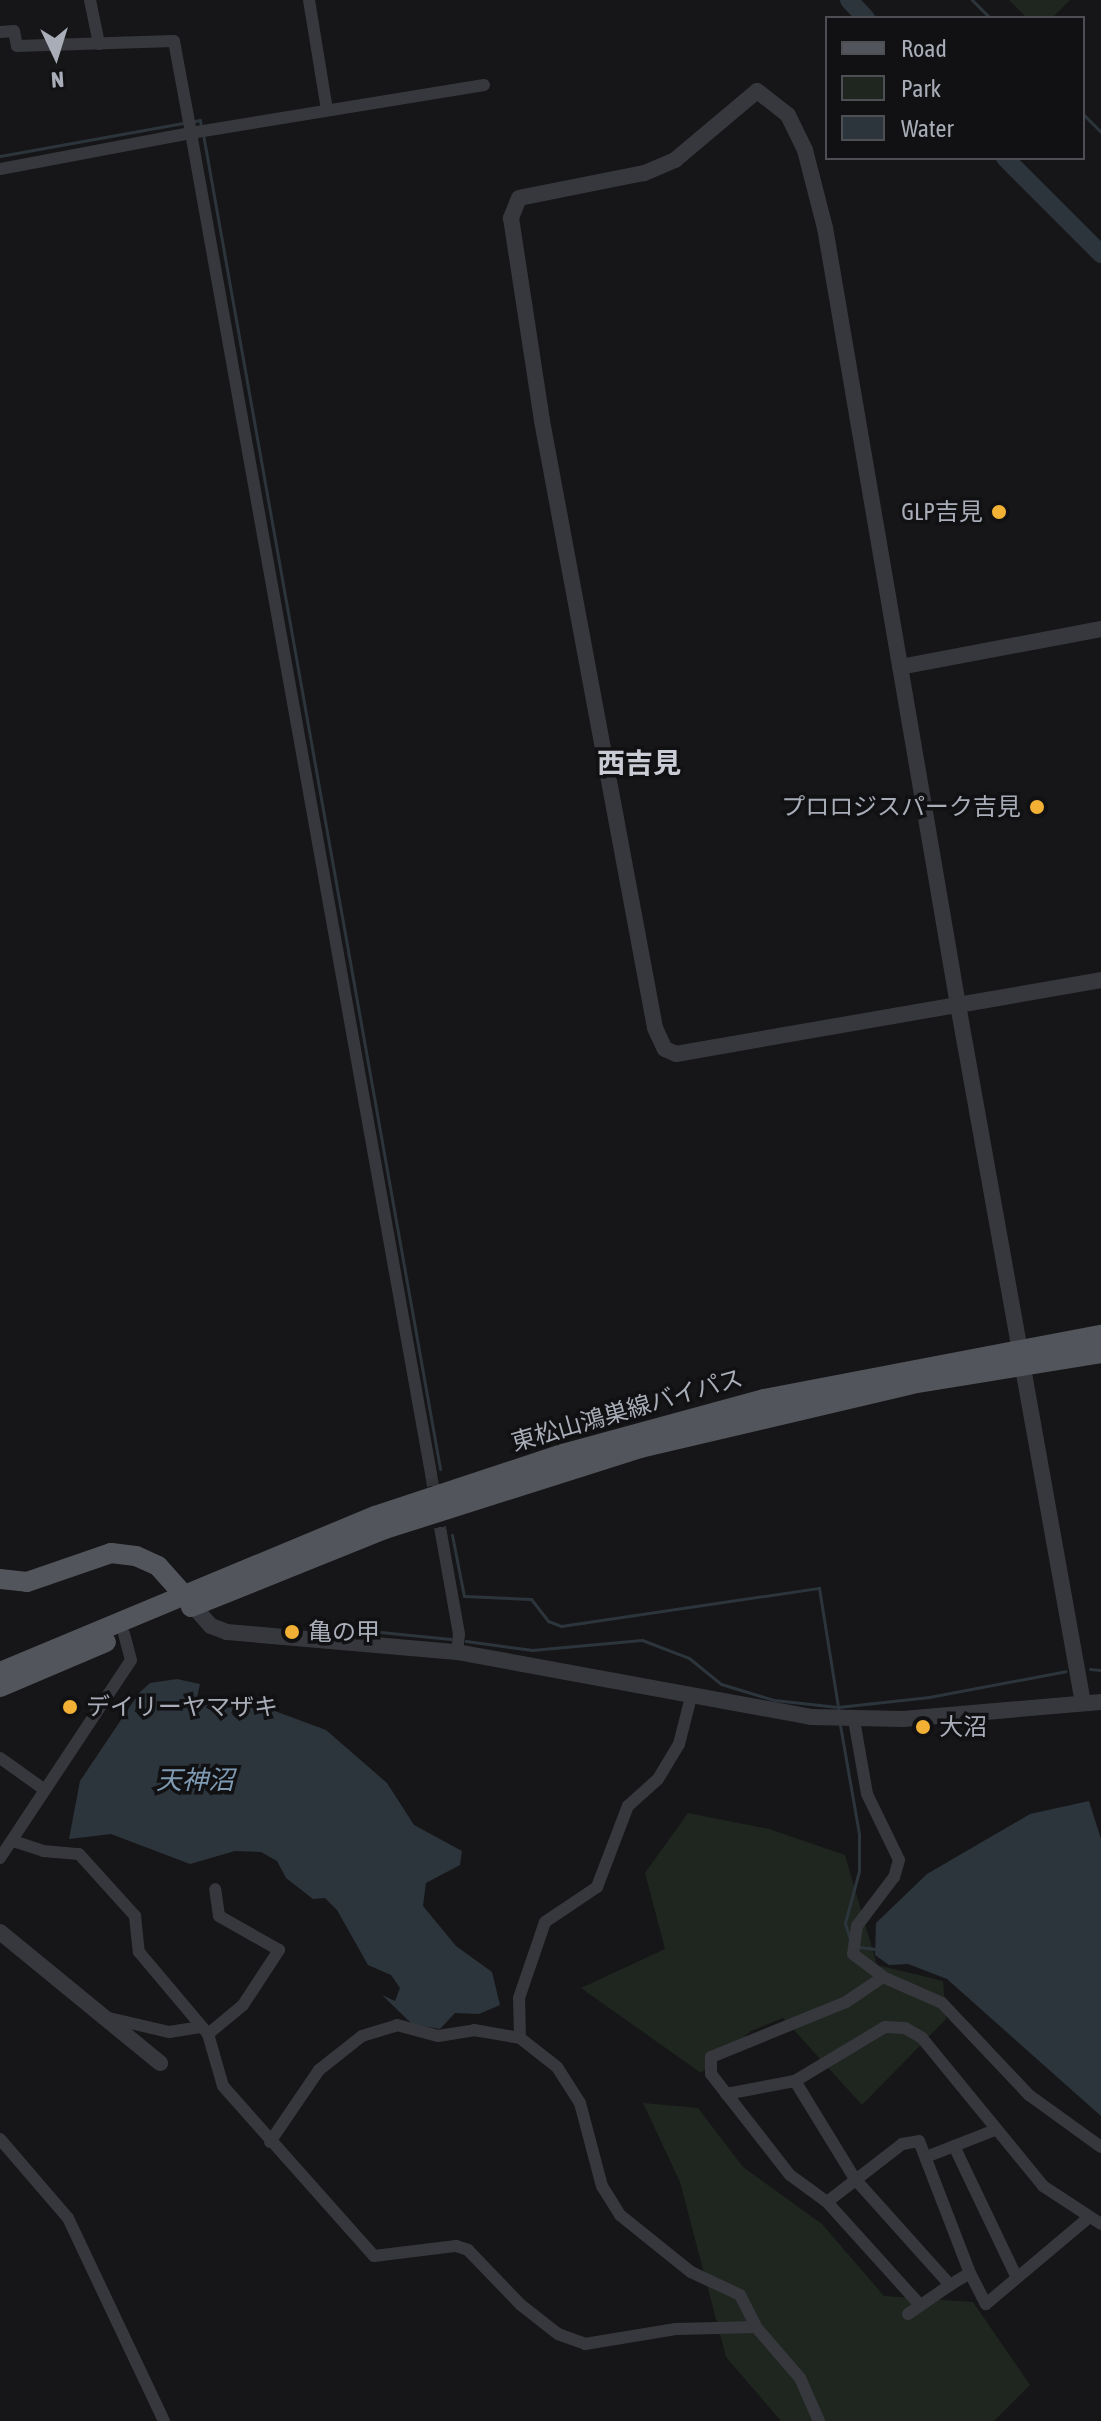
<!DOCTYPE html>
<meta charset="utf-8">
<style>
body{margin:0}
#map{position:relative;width:1101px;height:2421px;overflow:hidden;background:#161618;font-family:"Asap Condensed","Noto Sans JP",sans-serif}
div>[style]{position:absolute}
.green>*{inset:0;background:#1e261f}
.water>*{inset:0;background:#2c353c}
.stream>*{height:3px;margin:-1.5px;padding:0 1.5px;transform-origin:1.5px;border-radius:1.5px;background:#2c353c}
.river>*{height:18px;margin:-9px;padding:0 9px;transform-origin:9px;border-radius:9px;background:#2c353c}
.minor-tunnel>*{height:12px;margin-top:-6px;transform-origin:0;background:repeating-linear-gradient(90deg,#333438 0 12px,transparent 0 18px)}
.minor>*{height:12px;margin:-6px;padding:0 6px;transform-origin:6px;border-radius:6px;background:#37383d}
.tertiary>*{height:16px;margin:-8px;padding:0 8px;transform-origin:8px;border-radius:8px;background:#37383d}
.primary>*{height:20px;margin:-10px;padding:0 10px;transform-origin:10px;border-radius:10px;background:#53555c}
.dots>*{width:22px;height:22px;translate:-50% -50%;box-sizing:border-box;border:4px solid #111113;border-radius:50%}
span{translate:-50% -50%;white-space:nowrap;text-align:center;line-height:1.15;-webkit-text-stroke:7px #111113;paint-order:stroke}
.poi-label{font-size:24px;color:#a8adb8}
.right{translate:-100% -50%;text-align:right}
.left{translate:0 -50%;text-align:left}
.street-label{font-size:24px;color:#a8adb8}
.water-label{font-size:26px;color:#7f9bb3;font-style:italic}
.quarter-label{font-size:28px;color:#c9ccd4;font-weight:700}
.legend{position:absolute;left:825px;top:16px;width:260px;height:144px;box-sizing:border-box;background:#111113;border:2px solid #4d4f55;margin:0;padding:10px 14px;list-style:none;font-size:24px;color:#a8adb8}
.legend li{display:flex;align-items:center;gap:16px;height:40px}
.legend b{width:40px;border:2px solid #4d4f55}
.north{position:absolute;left:16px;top:16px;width:80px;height:80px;-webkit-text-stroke:6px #111113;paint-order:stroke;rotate:176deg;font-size:22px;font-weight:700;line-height:32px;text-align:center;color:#a8adb8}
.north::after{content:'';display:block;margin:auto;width:28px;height:36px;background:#a8adb8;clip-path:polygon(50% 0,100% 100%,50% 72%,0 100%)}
</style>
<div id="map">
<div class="green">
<div style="clip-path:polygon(1009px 0,1070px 0,1052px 18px,1027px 18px)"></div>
<div style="clip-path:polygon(688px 1813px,769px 1829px,845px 1855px,877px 1965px,943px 1981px,946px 2019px,862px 2105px,783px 2018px,751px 2031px,701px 2073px,581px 1988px,665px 1949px,645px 1873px)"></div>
<div style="clip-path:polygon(643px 2103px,698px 2108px,743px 2167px,822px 2224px,884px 2296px,973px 2302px,1030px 2385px,994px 2421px,781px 2421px,726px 2357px,680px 2182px)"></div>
</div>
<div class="water">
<div style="clip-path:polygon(177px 1679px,200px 1684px,196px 1702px,272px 1710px,326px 1730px,387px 1783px,414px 1825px,462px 1851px,460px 1865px,426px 1883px,423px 1906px,456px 1946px,492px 1972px,500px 2005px,479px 2014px,455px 2013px,440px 2029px,412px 2024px,382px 1995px,395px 2001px,400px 1988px,391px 1975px,368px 1965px,337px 1910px,325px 1898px,313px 1899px,286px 1878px,277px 1861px,261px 1852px,235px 1851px,190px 1864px,111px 1834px,69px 1839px,80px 1781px,139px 1693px,150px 1683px)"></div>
<div style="clip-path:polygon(1089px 1801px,1101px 1839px,1101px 2116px,947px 1979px,908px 1964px,889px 1965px,875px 1955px,876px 1923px,927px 1874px,1030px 1814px)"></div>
</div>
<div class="stream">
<div style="left:972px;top:0;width:25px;rotate:45deg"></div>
<div style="left:1083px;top:114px;width:25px;rotate:45deg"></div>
<div style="left:191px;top:122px;width:9px;rotate:-13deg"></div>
<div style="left:200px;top:120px;width:7px;rotate:82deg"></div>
<div style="left:203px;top:134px;width:1356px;rotate:79.93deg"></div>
<div style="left:0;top:156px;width:186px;rotate:-10.2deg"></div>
<div style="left:452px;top:1535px;width:62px;rotate:78.9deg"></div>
<div style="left:464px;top:1596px;width:67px;rotate:2.6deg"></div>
<div style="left:531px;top:1599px;width:28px;rotate:52deg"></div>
<div style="left:548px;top:1621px;width:14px;rotate:21deg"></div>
<div style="left:561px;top:1626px;width:261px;rotate:-8.4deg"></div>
<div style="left:819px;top:1588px;width:127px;rotate:80.9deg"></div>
<div style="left:350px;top:1629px;width:101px;rotate:5.7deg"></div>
<div style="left:466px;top:1641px;width:67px;rotate:7.8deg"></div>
<div style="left:532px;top:1650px;width:110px;rotate:-5.2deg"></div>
<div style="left:642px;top:1640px;width:50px;rotate:21deg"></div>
<div style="left:689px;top:1658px;width:41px;rotate:39.1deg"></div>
<div style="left:721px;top:1684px;width:55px;rotate:16.8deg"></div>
<div style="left:774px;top:1700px;width:64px;rotate:6.2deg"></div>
<div style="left:838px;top:1707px;width:92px;rotate:-6.3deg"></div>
<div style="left:929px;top:1697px;width:139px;rotate:-10.7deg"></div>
<div style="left:1090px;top:1669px;width:11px;rotate:5deg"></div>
<div style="left:840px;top:1725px;width:111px;rotate:80.1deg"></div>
<div style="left:859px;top:1834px;width:37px;rotate:90deg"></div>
<div style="left:859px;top:1871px;width:54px;rotate:105.1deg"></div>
<div style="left:845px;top:1923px;width:17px;rotate:73deg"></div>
<div style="left:859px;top:1947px;width:16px;rotate:7deg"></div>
</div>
<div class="river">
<div style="left:849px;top:0;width:25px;rotate:47deg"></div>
<div style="left:1005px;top:158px;width:136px;rotate:45deg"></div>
</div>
<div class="minor-tunnel">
<div style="left:431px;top:1474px;width:60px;rotate:80.4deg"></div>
</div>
<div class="minor">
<div style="left:90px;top:0;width:45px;rotate:78.4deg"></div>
<div style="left:309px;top:0;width:111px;rotate:80.7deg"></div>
<div style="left:0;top:32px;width:14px;rotate:-4deg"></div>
<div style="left:14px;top:31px;width:15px;rotate:79deg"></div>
<div style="left:17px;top:46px;width:157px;rotate:-1.8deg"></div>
<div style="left:174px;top:41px;width:94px;rotate:79.5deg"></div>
<div style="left:191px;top:133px;width:297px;rotate:-9.3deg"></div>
<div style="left:0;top:169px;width:194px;rotate:-10.7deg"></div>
<div style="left:191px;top:133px;width:1362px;rotate:79.85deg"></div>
<div style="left:441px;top:1533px;width:103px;rotate:79.9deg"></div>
<div style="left:459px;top:1634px;width:18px;rotate:96deg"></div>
<div style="left:854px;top:1720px;width:75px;rotate:80deg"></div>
<div style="left:867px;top:1794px;width:73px;rotate:64.1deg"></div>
<div style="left:899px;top:1860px;width:18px;rotate:106deg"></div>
<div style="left:894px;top:1877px;width:61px;rotate:127.1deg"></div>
<div style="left:857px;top:1926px;width:28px;rotate:98deg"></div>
<div style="left:853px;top:1954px;width:38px;rotate:37deg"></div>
<div style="left:883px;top:1977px;width:64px;rotate:23.8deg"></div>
<div style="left:942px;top:2003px;width:127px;rotate:46.6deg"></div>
<div style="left:1029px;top:2095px;width:89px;rotate:35.8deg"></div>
<div style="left:0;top:1758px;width:55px;rotate:35.4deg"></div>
<div style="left:13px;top:1841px;width:32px;rotate:18deg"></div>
<div style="left:43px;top:1851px;width:36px;rotate:5deg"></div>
<div style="left:79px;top:1854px;width:84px;rotate:47.9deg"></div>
<div style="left:135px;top:1916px;width:36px;rotate:84deg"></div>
<div style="left:139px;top:1952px;width:107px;rotate:49.9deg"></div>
<div style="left:208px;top:2034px;width:54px;rotate:73.9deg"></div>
<div style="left:223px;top:2086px;width:227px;rotate:48.4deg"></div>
<div style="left:374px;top:2256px;width:83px;rotate:-7deg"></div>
<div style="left:456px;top:2246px;width:13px;rotate:18deg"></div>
<div style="left:468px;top:2250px;width:76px;rotate:46.1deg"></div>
<div style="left:521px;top:2305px;width:47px;rotate:38.1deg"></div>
<div style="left:558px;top:2334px;width:29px;rotate:20deg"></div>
<div style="left:585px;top:2344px;width:92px;rotate:-9.4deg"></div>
<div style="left:676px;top:2329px;width:80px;rotate:-1.4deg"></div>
<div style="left:0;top:1858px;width:237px;rotate:-56.5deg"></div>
<div style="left:131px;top:1660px;width:27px;rotate:-105deg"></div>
<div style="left:883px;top:1977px;width:45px;rotate:146deg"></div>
<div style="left:846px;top:2002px;width:146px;rotate:157.8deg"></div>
<div style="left:711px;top:2057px;width:17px;rotate:90deg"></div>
<div style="left:711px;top:2074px;width:128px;rotate:52deg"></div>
<div style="left:790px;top:2175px;width:46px;rotate:36.1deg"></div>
<div style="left:827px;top:2202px;width:95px;rotate:-37.7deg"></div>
<div style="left:902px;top:2144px;width:17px;rotate:-10deg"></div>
<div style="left:919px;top:2141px;width:142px;rotate:68.9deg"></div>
<div style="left:109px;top:2018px;width:62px;rotate:13.1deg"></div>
<div style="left:169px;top:2032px;width:33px;rotate:-9deg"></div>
<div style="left:208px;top:2034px;width:45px;rotate:-39.6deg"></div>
<div style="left:243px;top:2005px;width:66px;rotate:-56.8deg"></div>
<div style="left:279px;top:1950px;width:69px;rotate:-150.5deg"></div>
<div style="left:219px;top:1916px;width:27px;rotate:-98deg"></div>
<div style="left:520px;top:2038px;width:40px;rotate:-91.4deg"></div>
<div style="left:519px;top:1998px;width:80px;rotate:-71.1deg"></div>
<div style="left:545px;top:1922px;width:63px;rotate:-33.9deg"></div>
<div style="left:597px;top:1887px;width:87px;rotate:-69.1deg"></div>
<div style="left:628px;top:1806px;width:40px;rotate:-42deg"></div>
<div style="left:658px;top:1779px;width:41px;rotate:-59deg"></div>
<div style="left:679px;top:1744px;width:49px;rotate:-75.7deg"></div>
<div style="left:795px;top:2081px;width:115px;rotate:58.5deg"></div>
<div style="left:855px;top:2179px;width:142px;rotate:48.1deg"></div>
<div style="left:950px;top:2285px;width:23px;rotate:-31deg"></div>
<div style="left:970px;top:2273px;width:35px;rotate:63deg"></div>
<div style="left:986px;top:2304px;width:133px;rotate:-40.1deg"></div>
<div style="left:726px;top:2094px;width:70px;rotate:-10.7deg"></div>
<div style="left:795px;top:2081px;width:105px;rotate:-31deg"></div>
<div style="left:885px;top:2027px;width:20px;rotate:3deg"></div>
<div style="left:905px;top:2028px;width:20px;rotate:30deg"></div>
<div style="left:922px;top:2038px;width:191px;rotate:50.7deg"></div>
<div style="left:1043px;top:2186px;width:69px;rotate:33.2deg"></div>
<div style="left:0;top:2139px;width:104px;rotate:49.3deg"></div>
<div style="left:68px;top:2218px;width:225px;rotate:64.7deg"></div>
<div style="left:270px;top:2142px;width:87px;rotate:-55.8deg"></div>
<div style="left:319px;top:2070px;width:55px;rotate:-38.3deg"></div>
<div style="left:362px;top:2036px;width:37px;rotate:-17deg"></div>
<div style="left:397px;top:2025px;width:42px;rotate:15deg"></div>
<div style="left:438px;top:2036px;width:36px;rotate:-9deg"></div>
<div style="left:474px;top:2030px;width:47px;rotate:9.9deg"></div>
<div style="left:520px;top:2038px;width:47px;rotate:38.1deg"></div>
<div style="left:557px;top:2067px;width:43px;rotate:57.4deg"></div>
<div style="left:580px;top:2103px;width:86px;rotate:75.2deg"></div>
<div style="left:602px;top:2186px;width:34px;rotate:58deg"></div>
<div style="left:620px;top:2215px;width:91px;rotate:38.8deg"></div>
<div style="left:691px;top:2272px;width:54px;rotate:25.1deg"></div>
<div style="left:740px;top:2295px;width:36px;rotate:63deg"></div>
<div style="left:756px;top:2327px;width:67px;rotate:49.2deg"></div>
<div style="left:800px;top:2378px;width:47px;rotate:66.2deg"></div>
<div style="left:954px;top:2146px;width:144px;rotate:64.5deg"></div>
<div style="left:926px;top:2157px;width:74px;rotate:-21.4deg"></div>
<div style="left:827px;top:2202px;width:139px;rotate:47.9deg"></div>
<div style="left:908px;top:2314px;width:51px;rotate:-34.6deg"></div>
</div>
<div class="tertiary">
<div style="left:900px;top:667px;width:205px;rotate:-10.7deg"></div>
<div style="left:193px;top:1606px;width:27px;rotate:48deg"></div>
<div style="left:211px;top:1626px;width:17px;rotate:21deg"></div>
<div style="left:227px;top:1632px;width:231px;rotate:5deg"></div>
<div style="left:457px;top:1652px;width:360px;rotate:10.4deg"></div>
<div style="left:811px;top:1717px;width:92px;rotate:1.2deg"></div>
<div style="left:903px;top:1719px;width:199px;rotate:-4.9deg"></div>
<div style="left:1083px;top:1703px;width:709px;rotate:-100.15deg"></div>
<div style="left:958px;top:1005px;width:788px;rotate:-99.71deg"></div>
<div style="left:825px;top:228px;width:81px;rotate:-104.4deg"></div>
<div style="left:805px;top:150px;width:39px;rotate:-116deg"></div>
<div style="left:788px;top:115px;width:39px;rotate:-142deg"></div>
<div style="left:757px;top:91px;width:107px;rotate:139.9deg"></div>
<div style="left:675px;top:160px;width:34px;rotate:157deg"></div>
<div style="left:644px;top:173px;width:127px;rotate:168.7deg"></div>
<div style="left:519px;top:198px;width:22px;rotate:112deg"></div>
<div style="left:511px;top:218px;width:205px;rotate:81.3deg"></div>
<div style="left:542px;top:421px;width:617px;rotate:79.45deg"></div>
<div style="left:655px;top:1028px;width:23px;rotate:65deg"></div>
<div style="left:665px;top:1049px;width:12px;rotate:24deg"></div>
<div style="left:676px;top:1054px;width:286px;rotate:-9.9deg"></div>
<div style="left:958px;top:1005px;width:145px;rotate:-9.9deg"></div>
<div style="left:0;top:1932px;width:207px;rotate:39.3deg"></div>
</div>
<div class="primary">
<div style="left:0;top:1579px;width:27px;rotate:6deg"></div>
<div style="left:27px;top:1582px;width:89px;rotate:-19deg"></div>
<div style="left:111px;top:1553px;width:25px;rotate:7deg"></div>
<div style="left:136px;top:1556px;width:24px;rotate:24deg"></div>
<div style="left:158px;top:1566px;width:51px;rotate:48.2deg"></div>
<div style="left:191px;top:1607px;width:209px;rotate:-21.9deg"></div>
<div style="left:385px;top:1529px;width:268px;rotate:-17.6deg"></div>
<div style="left:640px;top:1448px;width:279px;rotate:-13.2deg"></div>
<div style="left:912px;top:1384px;width:192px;rotate:-9.3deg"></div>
<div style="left:0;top:1672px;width:406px;rotate:-22.6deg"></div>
<div style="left:375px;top:1516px;width:198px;rotate:-18.3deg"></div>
<div style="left:563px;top:1454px;width:208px;rotate:-15.3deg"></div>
<div style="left:764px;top:1399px;width:343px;rotate:-10.8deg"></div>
<div style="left:0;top:1687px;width:115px;rotate:-23deg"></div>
</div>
<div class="dots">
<div style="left:999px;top:512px;background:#f2b134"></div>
<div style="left:1037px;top:807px;background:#f2b134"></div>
<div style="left:292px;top:1632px;background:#f2b134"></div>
<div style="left:70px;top:1707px;background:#f2b134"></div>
<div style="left:923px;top:1727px;background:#f2b134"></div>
</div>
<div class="poi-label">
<span class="right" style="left:983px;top:512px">GLP吉見</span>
<span class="right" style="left:1021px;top:807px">プロロジスパーク吉見</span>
<span class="left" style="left:308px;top:1632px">亀の甲</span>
<span class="left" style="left:86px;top:1707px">デイリーヤマザキ</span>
<span class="left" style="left:939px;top:1727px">大沼</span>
</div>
<div class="street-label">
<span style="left:627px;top:1410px;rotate:-16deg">東松山鴻巣線バイパス</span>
</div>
<div class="water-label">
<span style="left:195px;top:1781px">天神沼</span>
</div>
<div class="quarter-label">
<span style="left:639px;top:763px">西吉見</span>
</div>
<ul class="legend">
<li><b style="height:10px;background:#53555c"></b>Road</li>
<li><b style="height:22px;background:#1e261f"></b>Park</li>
<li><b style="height:22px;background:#2c353c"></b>Water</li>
</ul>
<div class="north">N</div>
</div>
